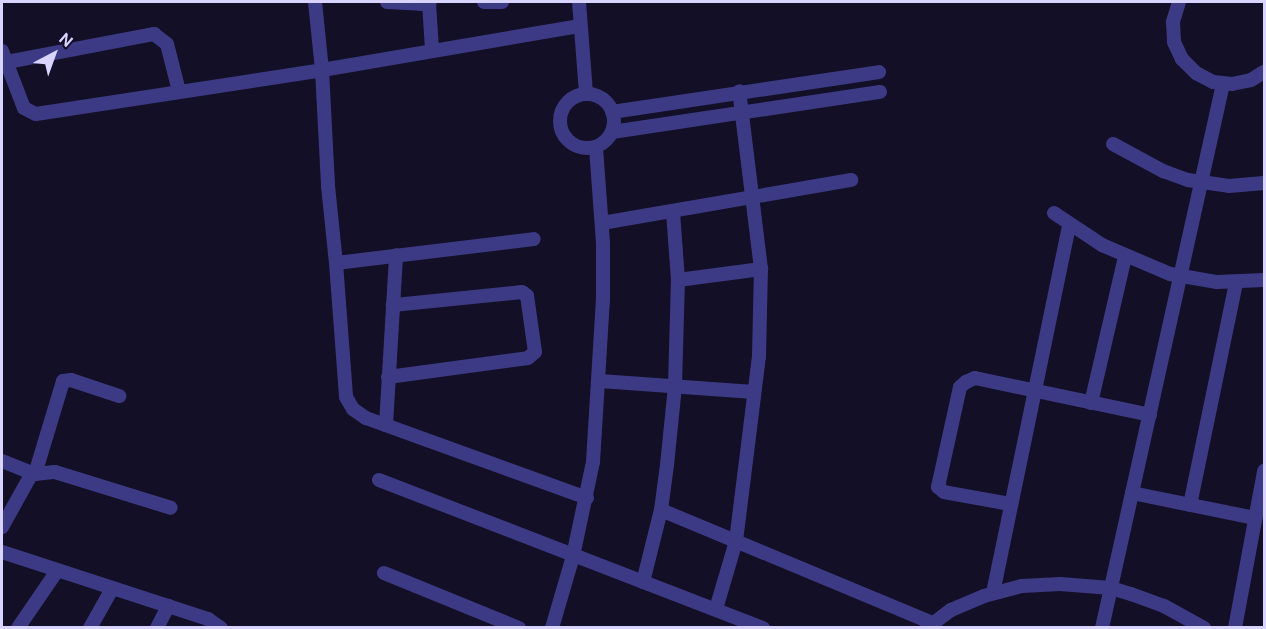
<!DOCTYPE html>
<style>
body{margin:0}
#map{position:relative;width:1266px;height:629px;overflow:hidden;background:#130f26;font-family:"DM Sans",sans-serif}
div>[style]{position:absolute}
.minor>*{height:14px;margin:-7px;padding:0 7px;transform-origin:7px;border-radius:7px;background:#3d3a85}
.minor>.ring{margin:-7px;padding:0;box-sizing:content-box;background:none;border:14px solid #3d3a85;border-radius:50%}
span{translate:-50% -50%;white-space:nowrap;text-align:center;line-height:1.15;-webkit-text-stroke:4.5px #130f26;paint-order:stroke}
.frame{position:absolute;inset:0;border:3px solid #d9d4ff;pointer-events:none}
.north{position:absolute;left:24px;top:24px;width:60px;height:60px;-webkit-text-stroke:4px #130f26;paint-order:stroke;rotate:41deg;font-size:16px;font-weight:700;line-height:24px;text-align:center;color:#d9d4ff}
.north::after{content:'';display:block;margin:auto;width:21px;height:27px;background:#d9d4ff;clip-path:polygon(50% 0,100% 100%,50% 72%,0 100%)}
</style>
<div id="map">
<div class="minor">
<div style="left:315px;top:2px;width:68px;rotate:84.1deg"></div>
<div style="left:322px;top:70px;width:116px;rotate:87deg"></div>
<div style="left:328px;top:186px;width:77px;rotate:84.1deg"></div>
<div style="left:336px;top:263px;width:134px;rotate:85.7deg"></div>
<div style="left:346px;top:397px;width:14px;rotate:60deg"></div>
<div style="left:353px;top:409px;width:16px;rotate:35deg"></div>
<div style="left:366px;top:418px;width:235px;rotate:19.9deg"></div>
<div style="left:387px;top:2px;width:34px;rotate:3deg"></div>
<div style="left:421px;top:4px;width:9px;rotate:-13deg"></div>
<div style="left:484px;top:2px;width:18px"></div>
<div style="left:579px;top:2px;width:92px;rotate:85.6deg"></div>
<div style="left:1179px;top:2px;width:21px;rotate:107deg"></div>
<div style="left:1173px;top:22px;width:20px;rotate:87deg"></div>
<div style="left:1174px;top:42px;width:19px;rotate:65deg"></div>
<div style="left:1182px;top:59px;width:20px;rotate:45deg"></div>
<div style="left:1196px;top:73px;width:19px;rotate:28deg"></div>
<div style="left:1213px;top:82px;width:19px;rotate:6deg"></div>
<div style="left:1232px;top:84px;width:19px;rotate:-12deg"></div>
<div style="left:1251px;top:80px;width:15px;rotate:-32deg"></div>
<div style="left:429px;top:3px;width:47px;rotate:86.3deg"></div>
<div style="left:2px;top:51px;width:61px;rotate:68.9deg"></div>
<div style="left:24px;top:108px;width:13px;rotate:27deg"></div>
<div style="left:36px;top:114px;width:289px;rotate:-8.7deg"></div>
<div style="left:322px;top:70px;width:262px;rotate:-9.7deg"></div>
<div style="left:7px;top:62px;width:150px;rotate:-10.8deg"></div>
<div style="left:154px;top:34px;width:16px;rotate:38deg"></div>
<div style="left:167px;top:44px;width:49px;rotate:75.7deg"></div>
<div class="ring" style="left:560px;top:94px;width:40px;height:40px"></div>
<div style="left:612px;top:112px;width:270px;rotate:-8.5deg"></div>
<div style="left:612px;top:132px;width:271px;rotate:-8.5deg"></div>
<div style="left:1113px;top:144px;width:57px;rotate:28.4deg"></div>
<div style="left:1163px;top:171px;width:27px;rotate:20deg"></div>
<div style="left:1188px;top:180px;width:41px;rotate:8.3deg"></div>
<div style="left:1229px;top:186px;width:35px;rotate:-5deg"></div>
<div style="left:673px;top:212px;width:68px;rotate:85.8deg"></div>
<div style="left:1054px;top:213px;width:58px;rotate:33.7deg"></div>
<div style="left:1102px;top:245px;width:74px;rotate:23.1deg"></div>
<div style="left:1170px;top:274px;width:48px;rotate:9.7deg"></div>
<div style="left:1217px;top:282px;width:47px;rotate:-2.4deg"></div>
<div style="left:602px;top:223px;width:253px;rotate:-9.8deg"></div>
<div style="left:336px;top:263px;width:199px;rotate:-6.9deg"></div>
<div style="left:388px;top:377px;width:141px;rotate:-7.7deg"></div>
<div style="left:528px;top:358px;width:9px;rotate:-41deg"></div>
<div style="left:535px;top:352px;width:57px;rotate:-98.1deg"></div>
<div style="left:527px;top:296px;width:6px;rotate:-141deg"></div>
<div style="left:522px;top:292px;width:130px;rotate:174.2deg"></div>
<div style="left:600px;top:381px;width:154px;rotate:4.1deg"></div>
<div style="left:1091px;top:403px;width:150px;rotate:-76.9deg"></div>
<div style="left:386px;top:425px;width:170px;rotate:-86.6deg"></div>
<div style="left:2px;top:461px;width:35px;rotate:22deg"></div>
<div style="left:35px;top:474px;width:20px;rotate:-6deg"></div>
<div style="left:55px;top:472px;width:121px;rotate:17.2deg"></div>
<div style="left:35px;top:474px;width:97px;rotate:-73.2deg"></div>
<div style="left:63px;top:381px;width:8px;rotate:-7deg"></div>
<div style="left:71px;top:380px;width:51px;rotate:18.4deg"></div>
<div style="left:379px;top:480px;width:412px;rotate:21.1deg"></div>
<div style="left:1132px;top:493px;width:126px;rotate:11.5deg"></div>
<div style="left:1010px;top:504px;width:67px;rotate:-169.7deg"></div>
<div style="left:944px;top:492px;width:8px;rotate:-140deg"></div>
<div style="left:938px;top:487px;width:102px;rotate:-77.6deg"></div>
<div style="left:960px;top:387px;width:8px;rotate:-40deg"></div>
<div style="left:966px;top:382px;width:10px;rotate:-24deg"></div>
<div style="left:975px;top:378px;width:179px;rotate:11.9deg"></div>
<div style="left:1190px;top:505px;width:227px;rotate:-78.3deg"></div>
<div style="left:661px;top:510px;width:294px;rotate:22.6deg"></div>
<div style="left:2px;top:527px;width:62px;rotate:-60.9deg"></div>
<div style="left:2px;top:552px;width:217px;rotate:18deg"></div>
<div style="left:208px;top:619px;width:16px;rotate:35deg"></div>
<div style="left:384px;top:573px;width:146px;rotate:22.2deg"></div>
<div style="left:643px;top:582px;width:74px;rotate:-76deg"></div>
<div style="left:661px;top:510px;width:45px;rotate:-82.4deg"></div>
<div style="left:667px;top:465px;width:79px;rotate:-84.2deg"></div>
<div style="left:675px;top:386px;width:106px;rotate:-88.4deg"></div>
<div style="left:678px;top:280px;width:84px;rotate:-7.5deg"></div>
<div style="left:993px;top:593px;width:376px;rotate:-78.3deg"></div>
<div style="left:716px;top:609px;width:71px;rotate:-73.6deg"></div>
<div style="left:736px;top:541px;width:186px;rotate:-82.9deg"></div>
<div style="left:759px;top:356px;width:87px;rotate:-88.7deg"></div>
<div style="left:761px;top:269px;width:179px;rotate:-97deg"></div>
<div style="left:18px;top:628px;width:69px;rotate:-55.6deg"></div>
<div style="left:90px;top:628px;width:45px;rotate:-60.6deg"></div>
<div style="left:157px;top:628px;width:25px;rotate:-63deg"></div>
<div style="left:552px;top:628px;width:75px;rotate:-73.7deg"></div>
<div style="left:573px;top:556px;width:96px;rotate:-78deg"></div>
<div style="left:593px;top:462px;width:162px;rotate:-86.5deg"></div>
<div style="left:603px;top:300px;width:57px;rotate:-90deg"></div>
<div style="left:603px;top:243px;width:96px;rotate:-94.2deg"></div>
<div style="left:927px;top:628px;width:30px;rotate:-37deg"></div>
<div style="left:951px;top:610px;width:36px;rotate:-23deg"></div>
<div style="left:984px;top:596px;width:39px;rotate:-15deg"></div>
<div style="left:1022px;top:586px;width:38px;rotate:-3deg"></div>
<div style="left:1060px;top:584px;width:51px;rotate:4.5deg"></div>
<div style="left:1111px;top:588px;width:21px;rotate:17deg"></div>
<div style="left:1131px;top:594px;width:35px;rotate:20deg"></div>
<div style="left:1164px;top:606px;width:46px;rotate:28.8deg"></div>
<div style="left:1102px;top:628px;width:557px;rotate:-77.46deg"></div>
<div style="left:1235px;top:628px;width:160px;rotate:-79.5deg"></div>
</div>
<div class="frame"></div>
<div class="north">N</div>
</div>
